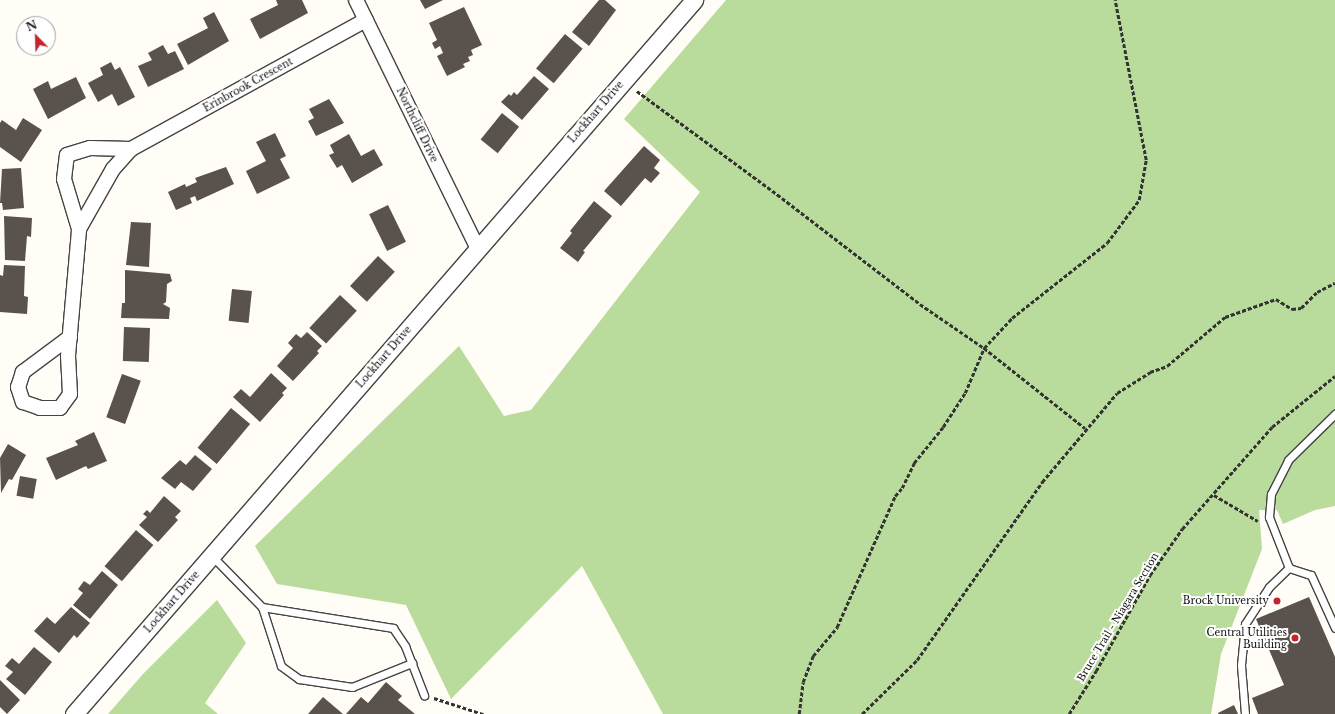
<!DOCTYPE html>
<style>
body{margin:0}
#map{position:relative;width:1335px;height:714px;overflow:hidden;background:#fffdf5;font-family:"Libre Baskerville",serif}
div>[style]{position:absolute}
.forest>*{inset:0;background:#b9dc9c}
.building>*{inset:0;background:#5a524d;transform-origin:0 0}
.path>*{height:2.5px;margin-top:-1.25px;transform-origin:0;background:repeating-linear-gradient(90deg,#333 0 4px,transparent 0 6px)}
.roads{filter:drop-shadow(1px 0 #444) drop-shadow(-1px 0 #444) drop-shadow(0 1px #444) drop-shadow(0 -1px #444)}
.service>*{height:7px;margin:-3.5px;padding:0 3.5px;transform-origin:3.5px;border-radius:3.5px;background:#fff}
.minor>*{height:14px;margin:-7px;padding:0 7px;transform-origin:7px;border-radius:7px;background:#fff}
.tertiary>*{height:17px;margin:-8.5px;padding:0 8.5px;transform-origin:8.5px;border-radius:8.5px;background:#fff}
.dots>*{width:11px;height:11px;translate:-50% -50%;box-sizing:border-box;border:2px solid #fff;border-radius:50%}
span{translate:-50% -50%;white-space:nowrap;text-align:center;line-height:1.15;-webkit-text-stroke:4px #fff;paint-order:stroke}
.street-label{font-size:10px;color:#111}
.poi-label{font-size:10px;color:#111}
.right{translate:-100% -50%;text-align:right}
.north{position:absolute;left:16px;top:16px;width:40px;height:40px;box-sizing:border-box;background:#fff;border:1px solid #a0a0a0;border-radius:50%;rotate:337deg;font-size:11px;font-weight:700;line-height:16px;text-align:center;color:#111}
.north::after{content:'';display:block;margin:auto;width:14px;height:18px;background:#c4262e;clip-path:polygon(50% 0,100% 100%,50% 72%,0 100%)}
</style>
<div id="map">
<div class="forest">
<div style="clip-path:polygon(726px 0,1335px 0,1335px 506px,1315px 510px,1283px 524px,1277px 510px,1259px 510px,1262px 549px,1221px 654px,1211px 714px,663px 714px,582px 566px,451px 699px,406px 605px,277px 584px,255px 546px,459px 346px,504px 416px,531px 410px,700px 192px,624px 119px)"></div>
<div style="clip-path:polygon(217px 600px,246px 643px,205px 703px,218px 714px,108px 714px,143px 674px)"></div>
</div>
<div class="building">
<div style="clip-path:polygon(276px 0,302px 0,308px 13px,260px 39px,250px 19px,278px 5px)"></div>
<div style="clip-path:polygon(420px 0,443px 0,425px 9px)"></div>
<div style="clip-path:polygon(599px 0,605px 0,616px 10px,589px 46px,572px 32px)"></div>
<div style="clip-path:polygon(464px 7px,482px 45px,471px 50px,473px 55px,468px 57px,470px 61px,463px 64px,465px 67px,447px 76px,437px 56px,443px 53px,440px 46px,435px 49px,432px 43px,437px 40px,429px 23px)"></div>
<div style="clip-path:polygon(214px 12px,229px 41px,188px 65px,177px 44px,208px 28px,203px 18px)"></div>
<div style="left:565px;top:34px;width:23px;height:45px;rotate:40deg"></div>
<div style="clip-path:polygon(163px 45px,168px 54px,175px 51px,184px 69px,148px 87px,138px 66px,152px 60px,148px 53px)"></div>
<div style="clip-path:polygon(111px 62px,115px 70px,120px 67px,135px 97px,118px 106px,112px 94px,98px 102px,88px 83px,103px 75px,100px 68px)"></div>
<div style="clip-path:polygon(534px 76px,549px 89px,522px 120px,501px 102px,509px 94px,511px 96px,514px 92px,517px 95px)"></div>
<div style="clip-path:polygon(76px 77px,86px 98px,48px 119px,33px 89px,48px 81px,51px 89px)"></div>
<div style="clip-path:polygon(329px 99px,344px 123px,316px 136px,308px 121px,314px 118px,309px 109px)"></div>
<div style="left:502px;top:113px;width:22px;height:34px;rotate:39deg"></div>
<div style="clip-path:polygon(23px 118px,42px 130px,21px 162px,0 147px,0 123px,2px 120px,16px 130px)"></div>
<div style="clip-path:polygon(275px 133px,286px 156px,280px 159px,290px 178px,257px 194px,246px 171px,266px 161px,256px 142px)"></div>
<div style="clip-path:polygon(349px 134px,361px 156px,374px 149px,383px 165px,352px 183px,342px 165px,337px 168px,329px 155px,334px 153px,330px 145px)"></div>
<div style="clip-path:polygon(644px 146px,660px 160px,654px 168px,660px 173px,651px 183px,645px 178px,621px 206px,604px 191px)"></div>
<div style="clip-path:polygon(226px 167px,234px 184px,197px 201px,195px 196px,190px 198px,192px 203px,176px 210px,168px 192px,185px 184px,186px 187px,197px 182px,195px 178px)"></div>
<div style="clip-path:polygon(21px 168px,24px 208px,3px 210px,2px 203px,0 203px,2px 169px)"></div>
<div style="clip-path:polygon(594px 201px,612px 216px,583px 251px,585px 252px,578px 262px,560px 248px,572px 233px,570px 231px)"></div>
<div style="left:388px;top:205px;width:41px;height:21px;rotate:64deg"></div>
<div style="clip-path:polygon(4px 216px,32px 218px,31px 237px,27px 236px,25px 261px,5px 260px)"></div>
<div style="clip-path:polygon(131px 222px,151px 223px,149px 267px,126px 265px)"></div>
<div style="left:378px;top:256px;width:23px;height:41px;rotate:43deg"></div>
<div style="clip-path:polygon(4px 265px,25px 266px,24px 296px,28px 297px,27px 314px,0 312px,0 275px,3px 276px)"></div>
<div style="clip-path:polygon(125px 270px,170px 274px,172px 281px,167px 284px,166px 302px,163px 304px,170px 308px,169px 319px,121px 318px,122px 303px,125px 303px)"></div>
<div style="left:232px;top:289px;width:20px;height:32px;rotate:6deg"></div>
<div style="left:340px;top:295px;width:23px;height:45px;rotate:43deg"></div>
<div style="left:124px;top:327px;width:26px;height:34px;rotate:2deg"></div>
<div style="clip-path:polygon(307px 332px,322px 346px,317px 351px,319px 353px,293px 381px,277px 366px,293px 348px,288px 343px,296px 334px,301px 338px)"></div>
<div style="clip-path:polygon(271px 373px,287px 388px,282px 393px,284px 395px,260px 422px,233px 397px,241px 389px,250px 397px)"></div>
<div style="left:122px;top:374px;width:20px;height:46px;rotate:20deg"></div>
<div style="left:231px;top:408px;width:25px;height:52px;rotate:40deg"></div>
<div style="clip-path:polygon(94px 432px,107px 461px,88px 469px,86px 466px,56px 480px,46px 458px,78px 445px,75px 441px)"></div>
<div style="clip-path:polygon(8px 444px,26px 455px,12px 480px,9px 479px,1px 493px,0 458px)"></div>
<div style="clip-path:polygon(195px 455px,212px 469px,193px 491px,181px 482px,175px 489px,161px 478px,180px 460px,186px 465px)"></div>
<div style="left:20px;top:476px;width:17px;height:20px;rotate:10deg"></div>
<div style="clip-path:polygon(164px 496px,181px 511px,175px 517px,178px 520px,158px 542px,139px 525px,147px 517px,143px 514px,147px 510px,150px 513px)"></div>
<div style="left:136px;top:530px;width:23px;height:48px;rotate:41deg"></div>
<div style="clip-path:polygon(102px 571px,118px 585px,90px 619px,73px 605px,83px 593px,78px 589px,84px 581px,90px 585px)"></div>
<div style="clip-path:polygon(1309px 597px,1335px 657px,1335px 714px,1258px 714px,1252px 698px,1284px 685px,1256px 619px)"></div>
<div style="clip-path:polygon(71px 607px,90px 623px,77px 638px,74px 635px,59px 653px,34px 631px,47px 617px,55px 624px)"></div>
<div style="clip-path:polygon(34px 647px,52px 662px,25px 695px,6px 679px,13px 672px,5px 666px,12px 658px,19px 664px)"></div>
<div style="clip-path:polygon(0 680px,20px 700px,7px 714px,0 707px)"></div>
<div style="clip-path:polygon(386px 682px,402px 696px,398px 700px,415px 714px,346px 714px,361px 697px,368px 703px)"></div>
<div style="clip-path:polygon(323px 697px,343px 714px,308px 714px)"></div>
<div style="clip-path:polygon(1234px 705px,1238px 714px,1218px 714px,1218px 713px)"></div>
</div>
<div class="path">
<div style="left:637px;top:91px;width:180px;rotate:36.4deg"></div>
<div style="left:782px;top:198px;width:174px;rotate:37.5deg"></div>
<div style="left:920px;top:304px;width:78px;rotate:34.5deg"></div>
<div style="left:984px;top:348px;width:129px;rotate:38.4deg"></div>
<div style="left:1214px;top:495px;width:51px;rotate:30.6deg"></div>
<div style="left:434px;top:698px;width:52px;rotate:18.1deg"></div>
<div style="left:799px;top:714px;width:32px;rotate:-83deg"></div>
<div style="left:803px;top:682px;width:28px;rotate:-69deg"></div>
<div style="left:813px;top:656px;width:38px;rotate:-50deg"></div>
<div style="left:837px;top:627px;width:143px;rotate:-66.1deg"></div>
<div style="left:895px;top:496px;width:11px;rotate:-49deg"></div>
<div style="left:902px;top:488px;width:28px;rotate:-64deg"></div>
<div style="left:914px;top:463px;width:46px;rotate:-51.1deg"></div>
<div style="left:943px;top:427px;width:40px;rotate:-57.1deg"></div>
<div style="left:965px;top:393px;width:49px;rotate:-67.1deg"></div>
<div style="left:984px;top:348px;width:41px;rotate:-47deg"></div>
<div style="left:1012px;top:318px;width:121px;rotate:-38.3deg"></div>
<div style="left:1107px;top:243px;width:54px;rotate:-53.3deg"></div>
<div style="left:1139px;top:200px;width:41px;rotate:-80.1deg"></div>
<div style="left:1146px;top:160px;width:163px;rotate:-101deg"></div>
<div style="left:862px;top:714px;width:77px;rotate:-44.5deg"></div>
<div style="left:917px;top:660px;width:218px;rotate:-54.9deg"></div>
<div style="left:1042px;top:482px;width:116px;rotate:-49.9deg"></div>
<div style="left:1117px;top:393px;width:39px;rotate:-32deg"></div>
<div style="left:1150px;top:372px;width:18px;rotate:-19deg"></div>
<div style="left:1167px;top:366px;width:76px;rotate:-40.2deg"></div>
<div style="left:1225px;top:317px;width:54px;rotate:-19.4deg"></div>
<div style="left:1276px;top:299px;width:19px;rotate:32deg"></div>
<div style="left:1292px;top:309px;width:9px;rotate:-6deg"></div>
<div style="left:1301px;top:308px;width:23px;rotate:-45deg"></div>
<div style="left:1317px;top:292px;width:20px;rotate:-27deg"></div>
<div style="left:1069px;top:714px;width:51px;rotate:-57.9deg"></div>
<div style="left:1096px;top:671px;width:110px;rotate:-60.6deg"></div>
<div style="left:1150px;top:575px;width:56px;rotate:-55.2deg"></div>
<div style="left:1182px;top:529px;width:136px;rotate:-48.6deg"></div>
<div style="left:1272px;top:427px;width:81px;rotate:-39deg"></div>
</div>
<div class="roads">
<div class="service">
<div style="left:212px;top:556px;width:71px;rotate:45.6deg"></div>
<div style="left:262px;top:607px;width:133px;rotate:9.1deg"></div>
<div style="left:393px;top:628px;width:22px;rotate:56deg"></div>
<div style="left:405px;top:646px;width:53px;rotate:68.8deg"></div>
<div style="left:1289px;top:568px;width:55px;rotate:-111.4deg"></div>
<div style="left:1269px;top:517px;width:23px;rotate:-85deg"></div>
<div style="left:1271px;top:494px;width:38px;rotate:-63deg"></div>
<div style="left:1288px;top:460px;width:66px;rotate:-44.4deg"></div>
<div style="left:1289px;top:568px;width:23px;rotate:18deg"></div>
<div style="left:1311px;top:575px;width:58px;rotate:65.6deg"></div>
<div style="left:262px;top:607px;width:62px;rotate:72.1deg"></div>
<div style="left:281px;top:666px;width:22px;rotate:36deg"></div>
<div style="left:299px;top:679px;width:54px;rotate:8.6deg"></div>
<div style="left:352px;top:687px;width:65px;rotate:-21.8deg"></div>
<div style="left:1245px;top:714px;width:49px;rotate:-94.7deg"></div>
<div style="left:1241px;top:665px;width:41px;rotate:-84.4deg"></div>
<div style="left:1245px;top:624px;width:44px;rotate:-57deg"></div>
<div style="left:1269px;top:587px;width:28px;rotate:-44deg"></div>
</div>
<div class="minor">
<div style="left:356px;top:0;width:277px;rotate:63.9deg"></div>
<div style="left:79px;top:229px;width:69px;rotate:-60.5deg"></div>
<div style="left:113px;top:169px;width:27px;rotate:-48deg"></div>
<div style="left:131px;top:149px;width:268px;rotate:-28.8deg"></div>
<div style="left:70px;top:337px;width:59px;rotate:143.3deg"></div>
<div style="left:23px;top:372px;width:16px;rotate:108deg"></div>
<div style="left:18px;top:387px;width:16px;rotate:72deg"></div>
<div style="left:23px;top:402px;width:18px;rotate:19deg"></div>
<div style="left:40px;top:408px;width:20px"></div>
<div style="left:60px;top:408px;width:17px;rotate:-54deg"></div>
<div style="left:70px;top:394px;width:38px;rotate:-93deg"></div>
<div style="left:68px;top:356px;width:127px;rotate:-85deg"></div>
<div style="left:79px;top:229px;width:52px;rotate:-106.7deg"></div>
<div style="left:64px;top:179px;width:24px;rotate:-83deg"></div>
<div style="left:67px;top:155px;width:24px;rotate:-17deg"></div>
<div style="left:90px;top:148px;width:41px;rotate:1.4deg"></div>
</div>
<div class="tertiary">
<div style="left:74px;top:714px;width:946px;rotate:-49.03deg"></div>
</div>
</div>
<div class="dots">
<div style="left:1277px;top:601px;background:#c4262e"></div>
<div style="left:1295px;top:638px;background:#c4262e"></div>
</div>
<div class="street-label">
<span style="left:248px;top:85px;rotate:-29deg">Erinbrook Crescent</span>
<span style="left:596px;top:112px;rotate:-49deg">Lockhart Drive</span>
<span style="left:417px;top:125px;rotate:64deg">Northcliff Drive</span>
<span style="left:384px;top:357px;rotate:-49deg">Lockhart Drive</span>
<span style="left:172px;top:602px;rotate:-49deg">Lockhart Drive</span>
<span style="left:1118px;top:617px;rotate:-59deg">Bruce Trail - Niagara Section</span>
</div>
<div class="poi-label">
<span class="right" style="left:1269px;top:601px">Brock University</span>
<span class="right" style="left:1287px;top:638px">Central Utilities<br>Building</span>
</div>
<div class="north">N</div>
</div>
